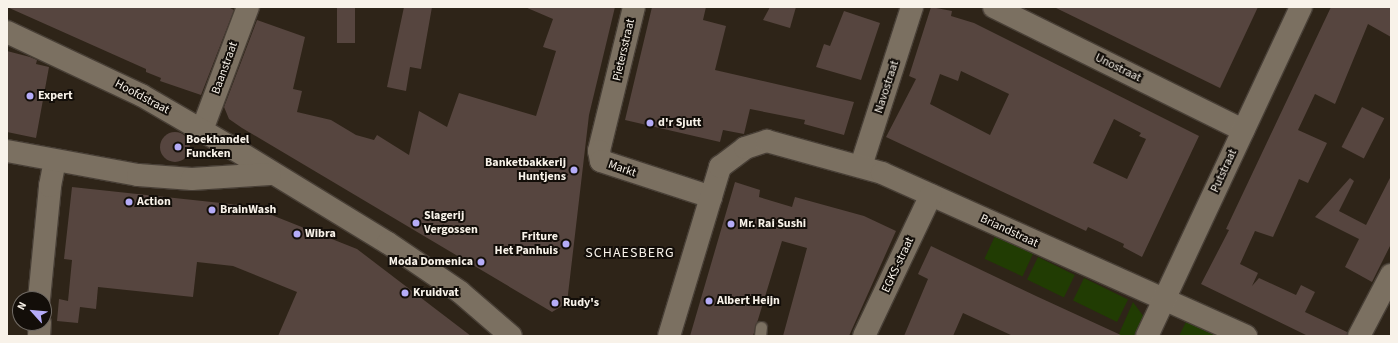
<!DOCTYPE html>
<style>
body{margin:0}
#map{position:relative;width:1398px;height:343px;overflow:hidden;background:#2e2418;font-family:"Source Sans 3",sans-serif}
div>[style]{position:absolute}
.green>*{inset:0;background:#213c03;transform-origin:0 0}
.building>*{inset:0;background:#56453f;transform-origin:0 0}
.round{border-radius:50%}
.roads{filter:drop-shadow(1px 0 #483f36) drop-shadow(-1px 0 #483f36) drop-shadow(0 1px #483f36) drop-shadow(0 -1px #483f36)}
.service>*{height:11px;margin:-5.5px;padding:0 5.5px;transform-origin:5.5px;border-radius:5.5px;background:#7b7061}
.minor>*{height:22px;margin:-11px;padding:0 11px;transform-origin:11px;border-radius:11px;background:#7b7061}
.tertiary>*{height:22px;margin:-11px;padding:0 11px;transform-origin:11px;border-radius:11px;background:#7b7061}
.dots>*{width:11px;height:11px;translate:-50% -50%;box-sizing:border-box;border:2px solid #130e09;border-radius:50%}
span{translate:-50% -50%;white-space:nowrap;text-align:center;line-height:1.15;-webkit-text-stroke:4px #130e09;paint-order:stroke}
.street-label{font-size:12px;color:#f8f2e9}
.poi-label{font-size:12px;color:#f8f2e9;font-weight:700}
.left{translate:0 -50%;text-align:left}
.right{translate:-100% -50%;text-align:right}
.quarter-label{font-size:14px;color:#f8f2e9;letter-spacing:1px}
.frame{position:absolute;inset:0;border:8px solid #f8f2e9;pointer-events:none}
.north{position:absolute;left:12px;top:291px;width:40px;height:40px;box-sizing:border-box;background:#130e09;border:1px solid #6f6963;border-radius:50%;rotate:297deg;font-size:11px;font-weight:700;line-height:16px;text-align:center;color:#f8f2e9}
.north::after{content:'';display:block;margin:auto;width:14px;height:18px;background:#b5acf8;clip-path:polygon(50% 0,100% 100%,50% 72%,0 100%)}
</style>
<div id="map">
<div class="green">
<div style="left:995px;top:236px;width:42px;height:25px;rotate:25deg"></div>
<div style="left:1038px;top:257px;width:41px;height:25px;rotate:26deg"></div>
<div style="left:1084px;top:278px;width:49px;height:25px;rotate:26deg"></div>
<div style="clip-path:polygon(1133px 302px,1144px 317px,1136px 336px,1118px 336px)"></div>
<div style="clip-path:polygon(1188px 318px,1225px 336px,1179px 336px)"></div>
</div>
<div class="building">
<div style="clip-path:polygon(7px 7px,228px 7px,234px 10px,201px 95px,160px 81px,161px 78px,146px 72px,146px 69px)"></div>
<div style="left:337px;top:7px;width:18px;height:36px"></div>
<div style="clip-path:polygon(404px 7px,432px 7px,421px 69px,410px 67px,406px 91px,387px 87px)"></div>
<div style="clip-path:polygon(525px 7px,615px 7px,589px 115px,567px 303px,552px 312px,242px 128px,229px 119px,224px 107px,257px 20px,305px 37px,293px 89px,302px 91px,297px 112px,331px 120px,356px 135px,374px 140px,377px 135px,409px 155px,419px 111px,447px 127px,459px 93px,536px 116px,556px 51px,543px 47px,553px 19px)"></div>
<div style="clip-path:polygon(652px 7px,706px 7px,703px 20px,726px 26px,715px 70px,854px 102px,844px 135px,804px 124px,805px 120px,750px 109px,744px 134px,723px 130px,720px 142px,625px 120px)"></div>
<div style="clip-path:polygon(770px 7px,796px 7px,790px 28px,763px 20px)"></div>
<div style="clip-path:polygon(evenodd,931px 7px,952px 11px,951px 16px,974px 23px,1199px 136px,1142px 257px,1123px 247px,1124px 244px,1088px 227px,1086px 231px,886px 137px,916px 79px,909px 76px,931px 7px,961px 71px,1009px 94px,990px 135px,930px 104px,940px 74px,958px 81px,961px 71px,931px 7px,1114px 119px,1141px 133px,1139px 136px,1146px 139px,1127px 179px,1093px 163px,1114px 119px)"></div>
<div style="clip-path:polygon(1054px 7px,1258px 7px,1220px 88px)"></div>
<div style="clip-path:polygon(1331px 7px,1391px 7px,1391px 37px,1368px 24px,1335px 104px,1315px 94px,1298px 130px,1327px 143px,1308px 183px,1299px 179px,1296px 186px,1273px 237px,1255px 231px,1240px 264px,1258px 273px,1252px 286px,1259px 278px,1296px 295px,1301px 285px,1315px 292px,1305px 312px,1347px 332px,1347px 336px,1308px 336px,1201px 284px,1229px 230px,1226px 229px)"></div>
<div style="clip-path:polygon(844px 11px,880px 23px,861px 80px,816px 67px,824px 44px,830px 46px)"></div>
<div style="clip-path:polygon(7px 51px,30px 57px,37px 60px,36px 64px,49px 67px,36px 138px,7px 132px)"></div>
<div style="left:1362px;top:107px;width:25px;height:45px;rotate:27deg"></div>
<div class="round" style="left:160px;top:132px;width:30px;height:30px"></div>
<div style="clip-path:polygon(1391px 176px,1391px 244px,1372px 282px,1345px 267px,1359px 239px,1315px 217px,1350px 178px,1354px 181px,1339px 211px,1366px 225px)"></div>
<div style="clip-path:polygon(735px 182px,760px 190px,759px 197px,792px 207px,795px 197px,864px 216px,896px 231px,849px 336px,783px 336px,807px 248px,782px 241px,753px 336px,690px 336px)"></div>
<div style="clip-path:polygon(72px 187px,249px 206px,357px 249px,471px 336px,278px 336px,297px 292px,233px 266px,197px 262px,193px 297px,98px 287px,96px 309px,80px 307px,78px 323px,57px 321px,59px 299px,68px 301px,72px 260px,64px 259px)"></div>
<div style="clip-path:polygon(931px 246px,1036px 296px,1123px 336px,1013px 336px,963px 313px,953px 336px,904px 336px,928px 279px,918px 274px)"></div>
</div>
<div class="roads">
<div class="service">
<div style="left:760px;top:336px;width:9px;rotate:-84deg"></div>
</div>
<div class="minor">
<div style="left:634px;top:7px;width:148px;rotate:103.7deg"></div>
<div style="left:599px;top:151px;width:10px;rotate:79deg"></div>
<div style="left:601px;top:161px;width:116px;rotate:18.1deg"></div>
<div style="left:994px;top:7px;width:278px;rotate:26.3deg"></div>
<div style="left:202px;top:130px;width:131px;rotate:-69.5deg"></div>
<div style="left:861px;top:166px;width:167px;rotate:-72.2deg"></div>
<div style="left:39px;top:299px;width:114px;rotate:-84.4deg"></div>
<div style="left:50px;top:186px;width:25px;rotate:-79deg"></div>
<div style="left:39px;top:336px;width:13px;rotate:-86deg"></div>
<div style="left:669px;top:336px;width:177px;rotate:-73.2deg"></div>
<div style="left:720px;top:167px;width:31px;rotate:-37deg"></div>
<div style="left:745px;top:148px;width:23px;rotate:-18deg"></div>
<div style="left:767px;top:141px;width:119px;rotate:15.5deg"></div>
<div style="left:882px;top:173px;width:399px;rotate:24.1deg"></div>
<div style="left:864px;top:336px;width:156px;rotate:-64.6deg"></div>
<div style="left:1147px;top:336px;width:363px;rotate:-64.9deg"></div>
<div style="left:1359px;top:336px;width:69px;rotate:-62.3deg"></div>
</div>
<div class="tertiary">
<div style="left:7px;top:32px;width:148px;rotate:25.2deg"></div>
<div style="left:141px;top:95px;width:108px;rotate:30.1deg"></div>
<div style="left:234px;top:149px;width:180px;rotate:31.4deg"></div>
<div style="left:388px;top:243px;width:87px;rotate:34.2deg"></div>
<div style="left:460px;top:292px;width:67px;rotate:40.8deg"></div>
<div style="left:7px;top:151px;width:133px;rotate:10.4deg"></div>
<div style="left:138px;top:175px;width:54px;rotate:4.2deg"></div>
<div style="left:192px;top:179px;width:78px;rotate:-3.7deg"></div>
</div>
</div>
<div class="dots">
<div style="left:30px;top:96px;background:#b5acf8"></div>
<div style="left:650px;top:123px;background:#b5acf8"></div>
<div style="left:178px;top:147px;background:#b5acf8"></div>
<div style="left:574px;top:170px;background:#b5acf8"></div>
<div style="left:129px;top:202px;background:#b5acf8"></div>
<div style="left:212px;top:210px;background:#b5acf8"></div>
<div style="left:416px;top:223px;background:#b5acf8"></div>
<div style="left:731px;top:224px;background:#b5acf8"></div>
<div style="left:297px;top:234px;background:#b5acf8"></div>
<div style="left:566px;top:244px;background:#b5acf8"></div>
<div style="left:481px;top:262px;background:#b5acf8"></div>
<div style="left:405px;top:293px;background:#b5acf8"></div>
<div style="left:709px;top:301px;background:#b5acf8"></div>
<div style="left:555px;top:303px;background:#b5acf8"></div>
</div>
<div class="street-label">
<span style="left:624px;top:50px;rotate:-77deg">Pietersstraat</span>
<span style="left:225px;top:68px;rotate:-70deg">Baanstraat</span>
<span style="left:1118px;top:68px;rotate:26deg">Unostraat</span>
<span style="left:887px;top:87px;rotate:-72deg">Navostraat</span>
<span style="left:142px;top:97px;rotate:28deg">Hoofdstraat</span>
<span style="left:622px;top:169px;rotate:19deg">Markt</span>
<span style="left:1224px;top:171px;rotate:-65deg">Putstraat</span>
<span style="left:1009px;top:231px;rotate:25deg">Briandstraat</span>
<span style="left:898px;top:265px;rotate:-65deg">EGKS-straat</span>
</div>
<div class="poi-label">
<span class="left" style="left:38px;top:96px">Expert</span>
<span class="left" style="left:658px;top:123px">d'r Sjutt</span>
<span class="left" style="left:186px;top:147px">Boekhandel<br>Funcken</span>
<span class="right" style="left:566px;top:170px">Banketbakkerij<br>Huntjens</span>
<span class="left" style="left:137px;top:202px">Action</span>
<span class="left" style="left:220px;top:210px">BrainWash</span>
<span class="left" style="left:424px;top:223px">Slagerij<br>Vergossen</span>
<span class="left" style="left:739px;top:224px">Mr. Rai Sushi</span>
<span class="left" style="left:305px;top:234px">Wibra</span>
<span class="right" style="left:558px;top:244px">Friture<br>Het Panhuis</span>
<span class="right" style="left:473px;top:262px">Moda Domenica</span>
<span class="left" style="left:413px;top:293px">Kruidvat</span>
<span class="left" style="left:717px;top:301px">Albert Heijn</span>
<span class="left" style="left:563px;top:303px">Rudy's</span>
</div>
<div class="quarter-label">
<span style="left:630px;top:253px">SCHAESBERG</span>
</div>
<div class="frame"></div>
<div class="north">N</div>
</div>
